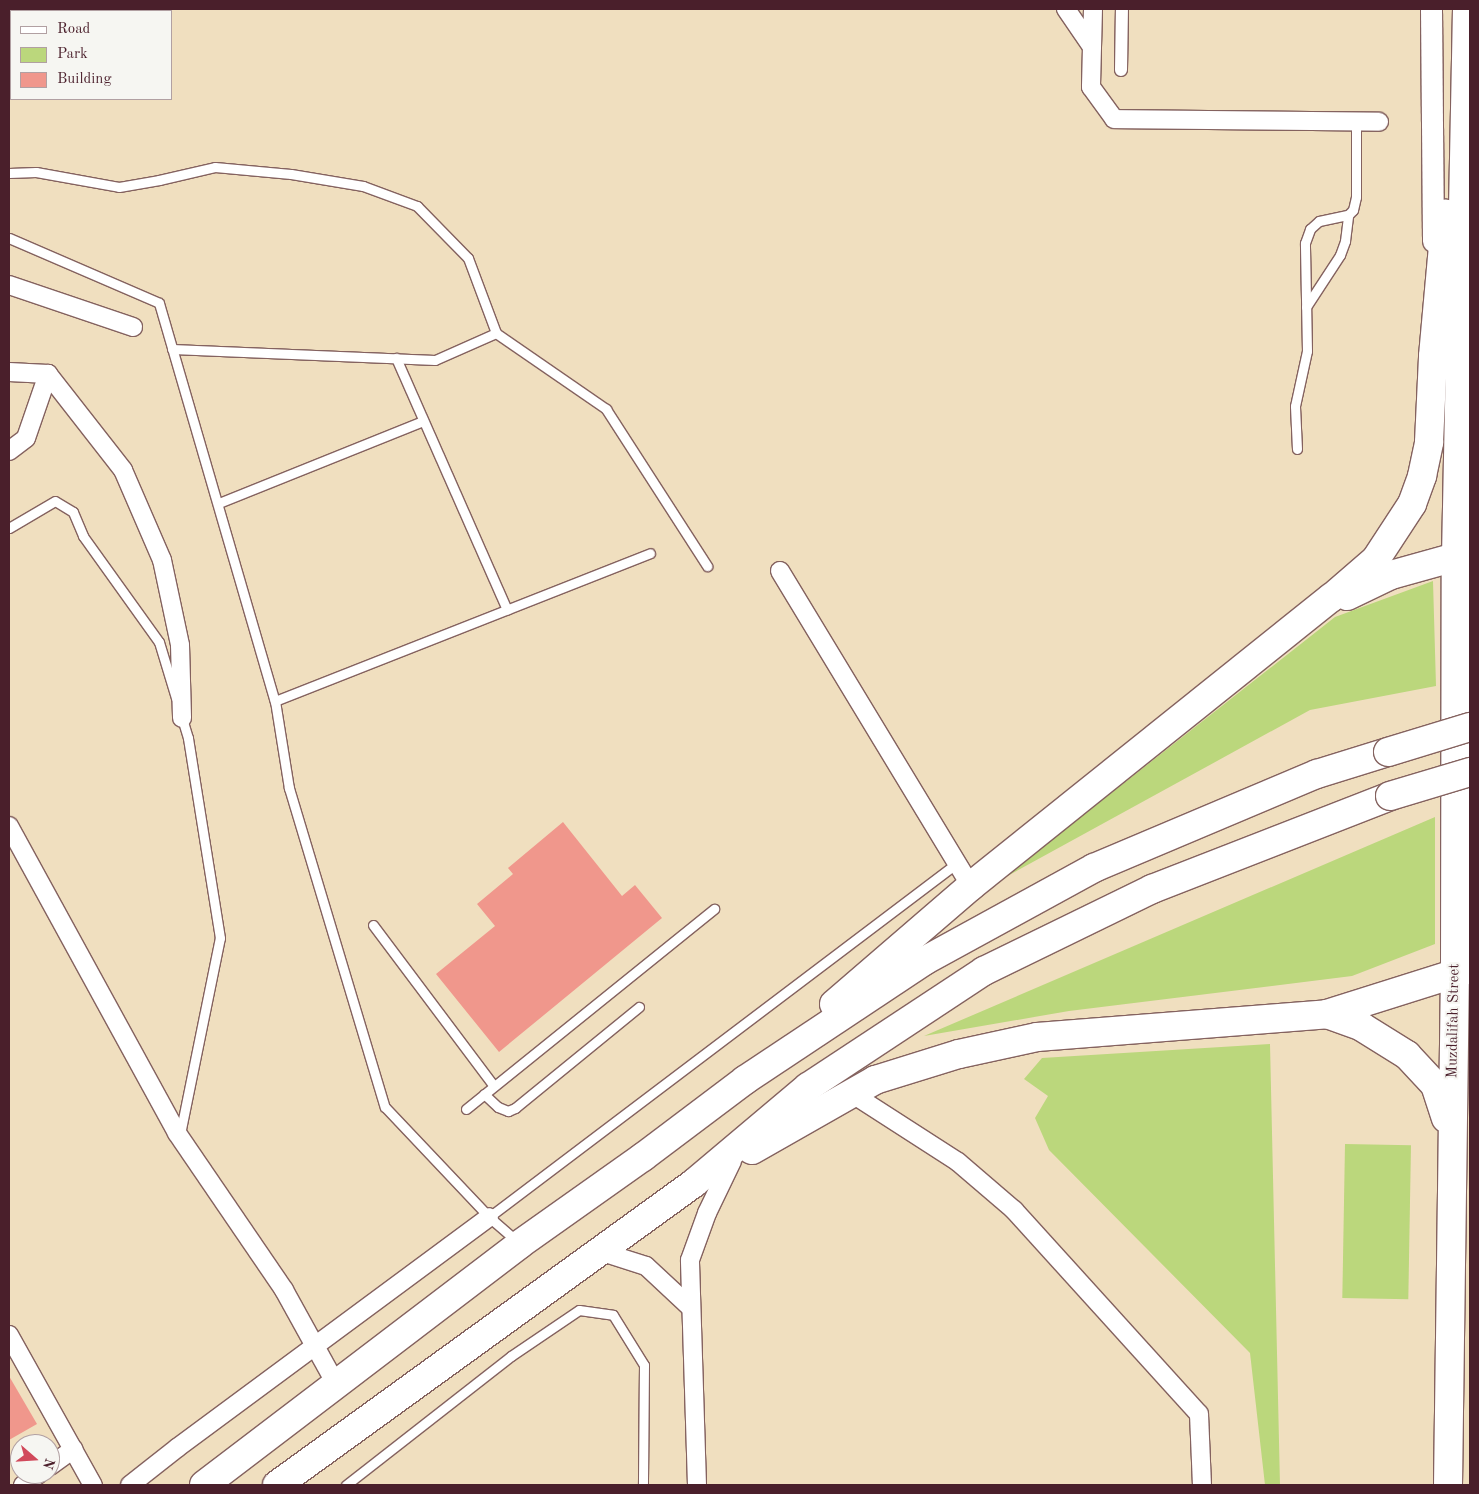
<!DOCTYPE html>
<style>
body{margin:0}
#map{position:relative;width:1479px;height:1494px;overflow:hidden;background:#f0dfbf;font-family:"Old Standard TT",serif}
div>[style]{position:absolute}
.green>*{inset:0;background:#bbd77c;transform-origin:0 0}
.building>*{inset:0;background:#f0978c}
.roads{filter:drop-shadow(1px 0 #84625f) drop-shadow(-1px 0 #84625f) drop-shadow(0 1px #84625f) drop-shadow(0 -1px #84625f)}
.service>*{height:9px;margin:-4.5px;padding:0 4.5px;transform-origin:4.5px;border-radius:4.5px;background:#fff}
.pedestrian>*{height:12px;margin:-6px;padding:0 6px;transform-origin:6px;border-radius:6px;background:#fff}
.minor>*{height:18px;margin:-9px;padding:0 9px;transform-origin:9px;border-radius:9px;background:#fff}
.tertiary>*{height:21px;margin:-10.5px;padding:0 10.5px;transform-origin:10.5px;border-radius:10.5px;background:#fff}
.primary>*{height:28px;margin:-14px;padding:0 14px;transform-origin:14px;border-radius:14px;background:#fff}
.trunk>*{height:28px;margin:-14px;padding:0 14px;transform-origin:14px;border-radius:14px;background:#fff}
.bridges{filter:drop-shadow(1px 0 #84625f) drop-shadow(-1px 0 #84625f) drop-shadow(0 1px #84625f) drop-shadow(0 -1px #84625f)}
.primary-bridge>*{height:28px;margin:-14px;padding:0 14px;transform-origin:14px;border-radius:14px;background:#fff}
span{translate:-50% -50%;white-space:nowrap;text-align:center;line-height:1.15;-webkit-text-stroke:4px #f6f6f2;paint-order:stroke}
.street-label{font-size:15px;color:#4a1f2b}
.frame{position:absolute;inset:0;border:10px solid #4a1f2b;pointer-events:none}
.legend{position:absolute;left:10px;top:10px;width:162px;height:90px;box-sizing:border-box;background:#f6f6f2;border:1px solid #b1a0a2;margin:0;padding:6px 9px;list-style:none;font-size:15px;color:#4a1f2b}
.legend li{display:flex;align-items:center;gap:10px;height:25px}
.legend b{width:25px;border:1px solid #b1a0a2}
.north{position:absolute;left:10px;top:1434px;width:50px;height:50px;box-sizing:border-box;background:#f6f6f2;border:1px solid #b1a0a2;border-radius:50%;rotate:109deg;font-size:14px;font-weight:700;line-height:20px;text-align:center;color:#4a1f2b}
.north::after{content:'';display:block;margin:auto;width:18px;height:22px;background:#d1495b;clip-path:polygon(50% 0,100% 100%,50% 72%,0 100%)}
</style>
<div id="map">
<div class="green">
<div style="clip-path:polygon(1433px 581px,1436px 686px,1310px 710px,1002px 879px,1335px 617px)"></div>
<div style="clip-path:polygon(1435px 817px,1435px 944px,1352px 976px,1069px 1011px,924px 1036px)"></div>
<div style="clip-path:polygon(1270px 1044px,1280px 1485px,1265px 1485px,1250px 1353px,1049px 1150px,1035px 1118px,1048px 1096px,1024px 1079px,1042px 1058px)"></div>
<div style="left:1345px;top:1144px;width:66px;height:154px;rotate:1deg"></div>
</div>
<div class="building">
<div style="clip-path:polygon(563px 822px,622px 896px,635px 885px,662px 918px,499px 1052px,436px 974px,495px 926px,477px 904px,513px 874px,508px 868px)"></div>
<div style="clip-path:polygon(9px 1376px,37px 1424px,9px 1440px)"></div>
</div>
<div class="roads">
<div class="service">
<div style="left:9px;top:173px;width:27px;rotate:-2deg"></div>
<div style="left:36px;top:172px;width:84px;rotate:10.2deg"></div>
<div style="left:119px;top:187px;width:41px;rotate:-9.9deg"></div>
<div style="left:159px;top:180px;width:57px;rotate:-13.1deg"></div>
<div style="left:215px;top:167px;width:76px;rotate:5.3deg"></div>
<div style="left:291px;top:174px;width:73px;rotate:9.5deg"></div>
<div style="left:363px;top:186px;width:58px;rotate:20.3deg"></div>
<div style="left:417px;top:206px;width:73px;rotate:45.6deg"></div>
<div style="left:468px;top:258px;width:80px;rotate:69.5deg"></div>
<div style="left:496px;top:333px;width:134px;rotate:34.6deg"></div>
<div style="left:606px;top:409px;width:187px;rotate:57.2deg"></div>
<div style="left:9px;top:238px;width:163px;rotate:23.4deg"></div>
<div style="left:159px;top:303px;width:415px;rotate:73.8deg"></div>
<div style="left:275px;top:701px;width:88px;rotate:80.9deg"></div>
<div style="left:289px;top:788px;width:333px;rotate:73.3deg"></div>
<div style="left:385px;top:1107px;width:151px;rotate:46.6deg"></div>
<div style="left:489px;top:1217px;width:38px;rotate:41deg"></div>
<div style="left:1306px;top:307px;width:62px;rotate:-56.8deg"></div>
<div style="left:1340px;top:255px;width:15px;rotate:-70deg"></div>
<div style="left:1345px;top:241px;width:26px;rotate:-83deg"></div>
<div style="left:172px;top:349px;width:263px;rotate:2.4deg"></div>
<div style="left:435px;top:360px;width:67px;rotate:-23.9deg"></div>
<div style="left:396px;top:358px;width:275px;rotate:66.2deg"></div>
<div style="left:1297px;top:449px;width:43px;rotate:-92.7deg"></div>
<div style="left:1295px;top:406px;width:56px;rotate:-77.7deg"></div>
<div style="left:1307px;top:351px;width:108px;rotate:-91.1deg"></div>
<div style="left:1305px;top:243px;width:15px;rotate:-70deg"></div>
<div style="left:1310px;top:229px;width:12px;rotate:-42deg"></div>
<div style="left:1319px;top:221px;width:30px;rotate:-12deg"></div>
<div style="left:1348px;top:215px;width:7px;rotate:-45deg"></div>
<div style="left:1353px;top:210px;width:13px;rotate:-77deg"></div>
<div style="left:1356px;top:197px;width:75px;rotate:-90deg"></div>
<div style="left:219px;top:503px;width:220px;rotate:-21.9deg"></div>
<div style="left:9px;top:528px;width:53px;rotate:-30.4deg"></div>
<div style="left:55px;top:501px;width:21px;rotate:31deg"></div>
<div style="left:73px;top:512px;width:26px;rotate:67deg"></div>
<div style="left:83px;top:536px;width:130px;rotate:54.4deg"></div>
<div style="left:159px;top:642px;width:59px;rotate:73.1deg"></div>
<div style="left:275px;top:701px;width:403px;rotate:-21.5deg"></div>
<div style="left:373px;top:925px;width:201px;rotate:53.1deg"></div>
<div style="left:484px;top:1094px;width:19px;rotate:43deg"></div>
<div style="left:498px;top:1107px;width:11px;rotate:22deg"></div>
<div style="left:508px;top:1111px;width:8px;rotate:-23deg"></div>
<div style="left:515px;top:1108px;width:160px;rotate:-39.2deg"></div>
<div style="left:466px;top:1109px;width:319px;rotate:-38.9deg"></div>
<div style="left:180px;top:1134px;width:200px;rotate:-78.5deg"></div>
<div style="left:220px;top:938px;width:203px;rotate:-99.1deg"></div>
<div style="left:188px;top:738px;width:24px;rotate:-107deg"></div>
<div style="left:489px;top:1217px;width:587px;rotate:-37.1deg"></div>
<div style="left:346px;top:1485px;width:209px;rotate:-38deg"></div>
<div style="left:511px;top:1356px;width:82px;rotate:-34.1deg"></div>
<div style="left:579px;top:1310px;width:34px;rotate:8deg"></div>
<div style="left:613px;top:1315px;width:59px;rotate:58.2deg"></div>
<div style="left:644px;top:1365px;width:120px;rotate:90.5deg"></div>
</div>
<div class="pedestrian">
<div style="left:1121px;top:70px;width:61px;rotate:-89.1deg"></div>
</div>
<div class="minor">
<div style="left:1066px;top:9px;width:46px;rotate:55.6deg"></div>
<div style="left:1093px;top:9px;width:78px;rotate:91.5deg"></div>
<div style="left:1091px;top:87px;width:39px;rotate:54deg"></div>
<div style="left:1114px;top:119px;width:265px;rotate:0.6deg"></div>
<div style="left:9px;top:285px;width:131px;rotate:18.7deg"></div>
<div style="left:9px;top:372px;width:39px;rotate:3deg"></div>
<div style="left:48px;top:374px;width:122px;rotate:52deg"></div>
<div style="left:123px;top:470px;width:98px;rotate:66.6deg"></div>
<div style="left:162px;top:560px;width:87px;rotate:78deg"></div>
<div style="left:180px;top:645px;width:73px;rotate:88.4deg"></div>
<div style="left:9px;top:451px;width:21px;rotate:-37deg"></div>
<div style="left:26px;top:438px;width:68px;rotate:-71deg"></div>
<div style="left:780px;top:571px;width:368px;rotate:58.8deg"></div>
<div style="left:9px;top:826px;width:350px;rotate:61.3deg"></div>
<div style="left:177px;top:1133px;width:190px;rotate:55.7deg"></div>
<div style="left:284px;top:1290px;width:110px;rotate:61.1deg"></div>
<div style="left:851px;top:1093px;width:127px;rotate:32.8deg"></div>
<div style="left:958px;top:1162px;width:74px;rotate:40.6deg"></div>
<div style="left:1014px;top:1210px;width:275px;rotate:47.8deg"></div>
<div style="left:1199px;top:1414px;width:71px;rotate:87.6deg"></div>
<div style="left:599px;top:1251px;width:49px;rotate:17.7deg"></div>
<div style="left:646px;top:1266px;width:60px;rotate:43deg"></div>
<div style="left:9px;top:1335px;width:172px;rotate:60.8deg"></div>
<div style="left:50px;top:1466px;width:29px;rotate:-36deg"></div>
<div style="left:23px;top:1485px;width:19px;rotate:-35deg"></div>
<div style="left:130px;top:1485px;width:60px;rotate:-38.2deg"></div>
<div style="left:177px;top:1448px;width:388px;rotate:-36.5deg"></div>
<div style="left:697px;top:1485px;width:225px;rotate:-91.8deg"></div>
<div style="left:690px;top:1260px;width:50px;rotate:-70.1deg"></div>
<div style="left:707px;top:1213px;width:58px;rotate:-64.3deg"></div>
</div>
<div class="tertiary">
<div style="left:1431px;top:9px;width:232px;rotate:89.5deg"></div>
</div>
<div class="primary">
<div style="left:1347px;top:596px;width:49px;rotate:-25.5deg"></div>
<div style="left:1391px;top:575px;width:82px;rotate:-15.6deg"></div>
<div style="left:834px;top:1004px;width:181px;rotate:-40.7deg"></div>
<div style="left:971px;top:886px;width:461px;rotate:-38.7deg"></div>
<div style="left:1331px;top:598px;width:60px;rotate:-40.9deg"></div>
<div style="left:1376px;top:559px;width:66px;rotate:-56.8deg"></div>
<div style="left:1412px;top:504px;width:30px;rotate:-70deg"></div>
<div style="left:1422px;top:476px;width:35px;rotate:-78deg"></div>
<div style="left:1429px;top:442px;width:86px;rotate:-87.3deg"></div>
<div style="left:1327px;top:1014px;width:150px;rotate:-17.5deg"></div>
<div style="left:752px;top:1150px;width:142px;rotate:-29.6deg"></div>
<div style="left:875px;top:1080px;width:88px;rotate:-17.2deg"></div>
<div style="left:959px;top:1054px;width:80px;rotate:-12.3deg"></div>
<div style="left:1037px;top:1037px;width:291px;rotate:-4.5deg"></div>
<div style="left:1327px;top:1014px;width:37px;rotate:20deg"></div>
<div style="left:1362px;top:1027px;width:53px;rotate:31.9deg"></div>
<div style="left:1407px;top:1055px;width:41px;rotate:47deg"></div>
<div style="left:1435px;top:1085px;width:35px;rotate:72deg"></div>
<div style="left:204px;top:1485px;width:397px;rotate:-37.3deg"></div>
<div style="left:520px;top:1244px;width:151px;rotate:-35.3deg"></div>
<div style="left:643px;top:1157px;width:128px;rotate:-37deg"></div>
<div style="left:745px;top:1080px;width:215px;rotate:-33.6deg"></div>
<div style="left:924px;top:961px;width:194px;rotate:-28.7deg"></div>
<div style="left:1094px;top:868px;width:242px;rotate:-22.9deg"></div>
<div style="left:1317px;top:774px;width:74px;rotate:-17.2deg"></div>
<div style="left:277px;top:1485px;width:515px;rotate:-35.91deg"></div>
<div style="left:694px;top:1183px;width:149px;rotate:-40.1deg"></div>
<div style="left:808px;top:1087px;width:211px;rotate:-33.4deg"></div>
<div style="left:984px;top:971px;width:187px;rotate:-26deg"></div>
<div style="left:1152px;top:889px;width:256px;rotate:-21.3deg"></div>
<div style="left:1448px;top:1485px;width:512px;rotate:-89.22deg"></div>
<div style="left:1455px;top:973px;width:416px;rotate:-89.9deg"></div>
</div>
<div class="trunk">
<div style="left:1433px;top:356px;width:143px;rotate:-84.8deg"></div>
<div style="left:1456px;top:557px;width:548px;rotate:-88.85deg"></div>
</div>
</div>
<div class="bridges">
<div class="primary-bridge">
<div style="left:1388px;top:752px;width:86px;rotate:-17deg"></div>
<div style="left:1390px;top:796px;width:84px;rotate:-16.7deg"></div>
</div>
</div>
<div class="street-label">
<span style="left:1454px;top:1021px;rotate:-89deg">Muzdalifah Street</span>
</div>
<div class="frame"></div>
<ul class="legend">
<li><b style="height:6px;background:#fff"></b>Road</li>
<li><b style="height:14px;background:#bbd77c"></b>Park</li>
<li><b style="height:14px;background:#f0978c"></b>Building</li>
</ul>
<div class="north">N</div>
</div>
